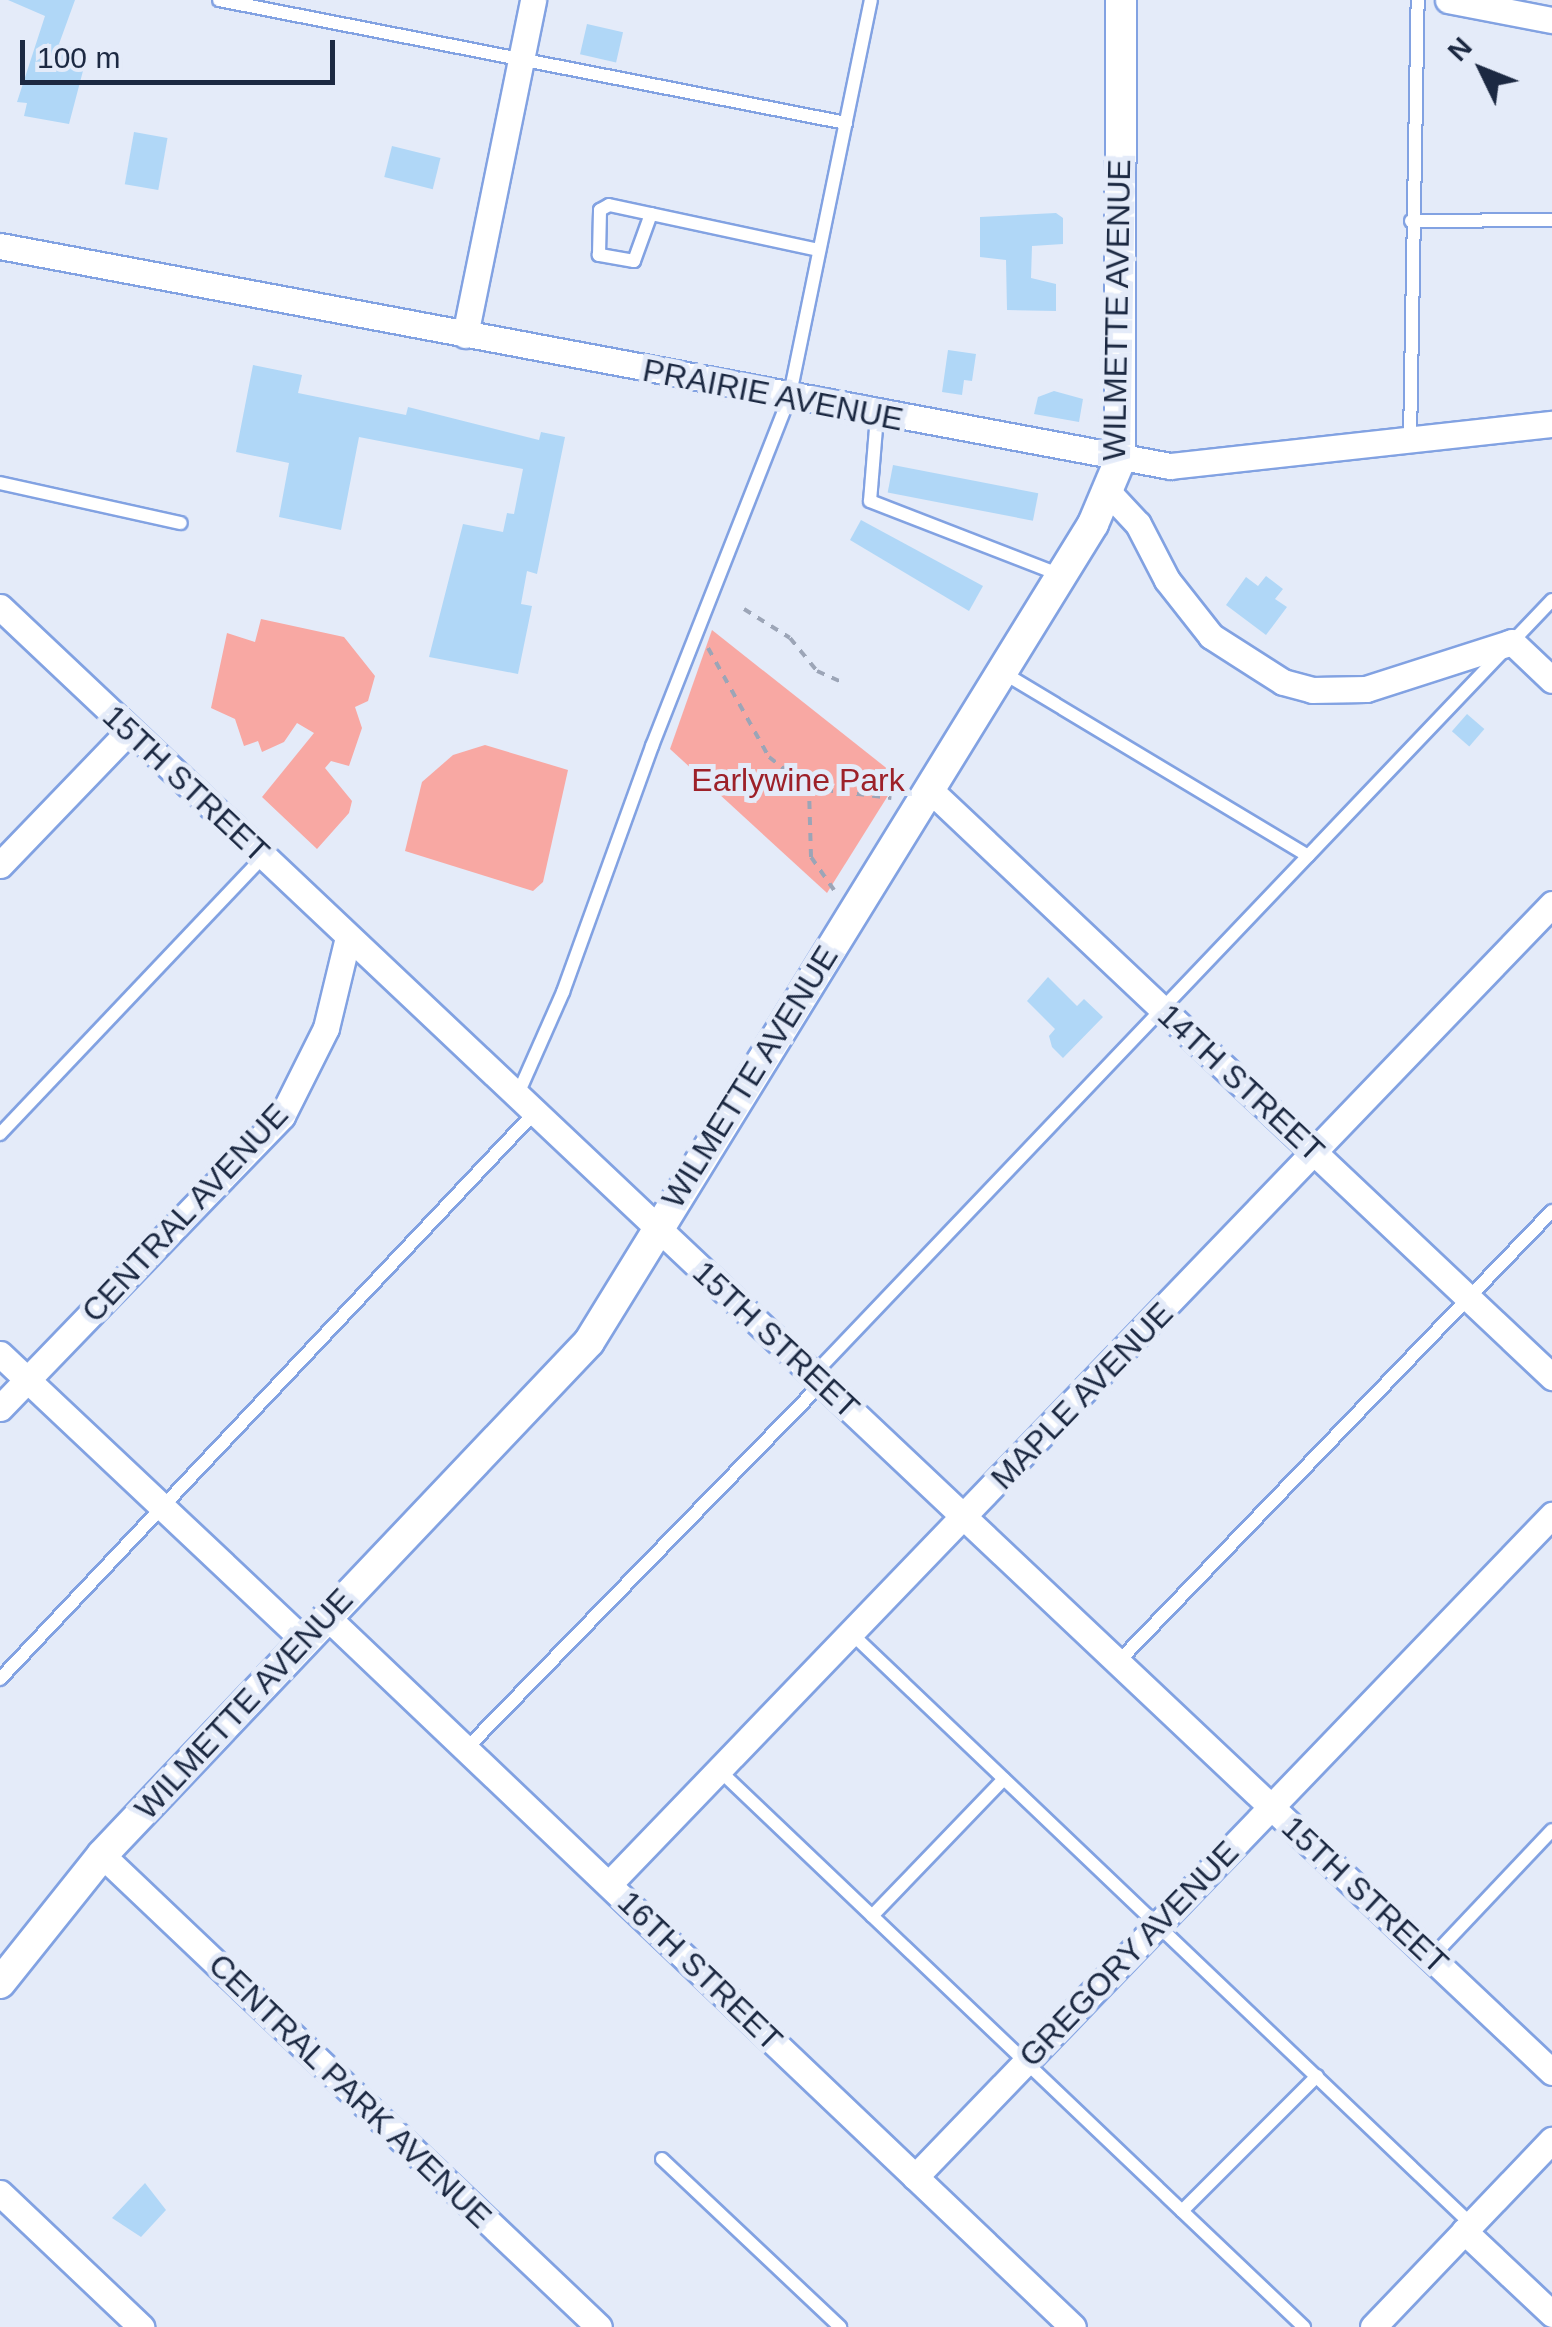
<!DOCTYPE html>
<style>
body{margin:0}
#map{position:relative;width:1552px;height:2327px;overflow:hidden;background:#e4ebf9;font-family:Helvetica,sans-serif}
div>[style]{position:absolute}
.green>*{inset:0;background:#f8a8a3}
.building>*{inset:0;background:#b0d7f7;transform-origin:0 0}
.path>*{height:4px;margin-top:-2px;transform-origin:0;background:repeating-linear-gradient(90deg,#9ca5b7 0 8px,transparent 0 16px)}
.roads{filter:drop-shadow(2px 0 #82a2e2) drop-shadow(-2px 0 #82a2e2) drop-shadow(0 2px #82a2e2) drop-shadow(0 -2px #82a2e2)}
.service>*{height:12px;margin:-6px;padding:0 6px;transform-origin:6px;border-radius:6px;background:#fff}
.minor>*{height:25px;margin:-12.5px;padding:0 12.5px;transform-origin:12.5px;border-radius:12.5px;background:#fff}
.tertiary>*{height:30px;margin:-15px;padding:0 15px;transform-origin:15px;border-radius:15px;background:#fff}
span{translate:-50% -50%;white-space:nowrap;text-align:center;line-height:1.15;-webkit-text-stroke:10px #e4ebf9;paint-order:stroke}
.street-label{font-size:32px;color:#1c2942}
.park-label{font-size:32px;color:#9d2129}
.north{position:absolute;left:1432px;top:20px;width:100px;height:100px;-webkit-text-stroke:8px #e4ebf9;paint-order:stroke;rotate:313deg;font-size:28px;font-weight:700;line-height:40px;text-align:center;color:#1c2942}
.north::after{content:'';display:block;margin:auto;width:35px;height:45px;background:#1c2942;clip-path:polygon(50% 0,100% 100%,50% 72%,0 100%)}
.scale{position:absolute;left:20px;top:40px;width:315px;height:45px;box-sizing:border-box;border:5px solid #1c2942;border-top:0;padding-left:12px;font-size:30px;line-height:35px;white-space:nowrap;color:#1c2942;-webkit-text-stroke:8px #e4ebf9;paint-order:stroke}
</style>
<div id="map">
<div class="green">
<div style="clip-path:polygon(261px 619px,344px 637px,375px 676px,368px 701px,355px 707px,362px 728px,349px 766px,331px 761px,325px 768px,352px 801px,349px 813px,317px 849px,262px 797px,314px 733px,297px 723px,284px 742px,262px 752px,258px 741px,244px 746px,235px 719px,211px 708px,227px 633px,255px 642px)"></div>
<div style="clip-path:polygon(712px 630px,899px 778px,827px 893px,670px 749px)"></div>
<div style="clip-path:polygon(485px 745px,568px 770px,543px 882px,533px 891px,405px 851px,422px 782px,453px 755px)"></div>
</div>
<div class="building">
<div style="clip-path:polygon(8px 0,75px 0,59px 44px,77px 49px,72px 64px,84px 67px,69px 124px,24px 116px,27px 103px,17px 102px,45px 16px)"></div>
<div style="left:587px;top:24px;width:37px;height:31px;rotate:13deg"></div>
<div style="left:134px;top:132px;width:34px;height:53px;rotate:10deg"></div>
<div style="left:392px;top:146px;width:50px;height:32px;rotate:14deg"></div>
<div style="clip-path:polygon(1056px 213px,1063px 218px,1063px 244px,1032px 246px,1031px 278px,1056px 284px,1056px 311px,1007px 310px,1006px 260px,980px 257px,980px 217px)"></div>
<div style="clip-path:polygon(948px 350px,976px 354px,972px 381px,964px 380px,962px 395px,942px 392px)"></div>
<div style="clip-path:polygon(253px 365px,302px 375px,298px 393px,406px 415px,408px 407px,539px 440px,541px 432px,565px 437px,537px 574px,527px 571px,521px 604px,532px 606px,518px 674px,429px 657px,463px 524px,503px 532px,507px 513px,514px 514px,523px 469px,359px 437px,341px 530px,279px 517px,289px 463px,236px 452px)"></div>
<div style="clip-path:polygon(1054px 391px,1083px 399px,1079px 422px,1034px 414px,1038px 397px)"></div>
<div style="left:893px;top:465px;width:148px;height:28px;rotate:11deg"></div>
<div style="clip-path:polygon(861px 520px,983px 586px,969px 611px,850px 540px)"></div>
<div style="clip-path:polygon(1266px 576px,1283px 589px,1275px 599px,1287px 607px,1266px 635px,1226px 605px,1246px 577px,1258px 586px)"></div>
<div style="left:1467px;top:714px;width:23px;height:23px;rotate:41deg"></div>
<div style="clip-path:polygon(1048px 977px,1077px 1006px,1084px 999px,1103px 1017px,1063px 1058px,1052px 1047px,1049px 1036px,1055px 1029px,1027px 1001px)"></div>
<div style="clip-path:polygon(145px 2183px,166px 2210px,141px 2237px,112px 2218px)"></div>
</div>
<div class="path">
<div style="left:744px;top:609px;width:54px;rotate:32.2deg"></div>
<div style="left:790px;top:638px;width:43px;rotate:50.7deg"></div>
<div style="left:817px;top:671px;width:30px;rotate:24deg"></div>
<div style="left:708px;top:648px;width:125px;rotate:60.8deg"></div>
<div style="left:769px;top:757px;width:51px;rotate:37.8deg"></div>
<div style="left:834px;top:890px;width:40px;rotate:-124.9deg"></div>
<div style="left:811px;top:857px;width:69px;rotate:-91.7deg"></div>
<div style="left:809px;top:788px;width:83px;rotate:7deg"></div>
</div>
<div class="roads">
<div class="service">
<div style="left:219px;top:0;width:639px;rotate:11.1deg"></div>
<div style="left:651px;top:214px;width:50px;rotate:109.9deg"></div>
<div style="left:634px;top:261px;width:36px;rotate:-170deg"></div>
<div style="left:599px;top:255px;width:45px;rotate:-88.7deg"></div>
<div style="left:600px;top:210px;width:10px;rotate:-29deg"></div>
<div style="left:609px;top:205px;width:215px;rotate:12.1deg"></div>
<div style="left:1411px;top:221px;width:141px;rotate:-0.4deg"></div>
<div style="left:877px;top:416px;width:85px;rotate:94.7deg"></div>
<div style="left:870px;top:501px;width:205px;rotate:21.2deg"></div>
<div style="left:1410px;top:440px;width:440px;rotate:-89deg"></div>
<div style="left:0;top:483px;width:185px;rotate:12.5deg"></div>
<div style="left:1002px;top:672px;width:357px;rotate:31deg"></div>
<div style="left:517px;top:1096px;width:114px;rotate:-66.1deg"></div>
<div style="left:563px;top:992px;width:262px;rotate:-70.1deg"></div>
<div style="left:652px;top:746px;width:373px;rotate:-68.5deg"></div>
<div style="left:789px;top:399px;width:407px;rotate:-78.4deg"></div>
<div style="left:0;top:1134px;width:382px;rotate:-46.5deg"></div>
<div style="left:813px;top:1375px;width:1071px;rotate:-46.36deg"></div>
<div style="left:852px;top:1634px;width:855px;rotate:43.63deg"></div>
<div style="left:1118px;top:1662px;width:626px;rotate:-46.1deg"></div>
<div style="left:0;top:1679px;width:780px;rotate:-46.66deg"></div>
<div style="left:466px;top:1749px;width:511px;rotate:-45.79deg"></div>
<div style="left:719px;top:1770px;width:808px;rotate:43.6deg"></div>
<div style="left:872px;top:1916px;width:190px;rotate:-46.1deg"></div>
<div style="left:1431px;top:1958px;width:176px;rotate:-46.6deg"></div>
<div style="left:662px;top:2159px;width:245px;rotate:43.3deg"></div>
<div style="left:1182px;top:2211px;width:191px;rotate:-45deg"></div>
</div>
<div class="minor">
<div style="left:1448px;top:0;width:106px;rotate:10.9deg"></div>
<div style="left:0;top:246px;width:1191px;rotate:10.65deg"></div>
<div style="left:1170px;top:466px;width:384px;rotate:-6.3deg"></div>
<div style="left:465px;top:335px;width:342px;rotate:-78.5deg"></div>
<div style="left:1109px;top:493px;width:42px;rotate:46.9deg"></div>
<div style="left:1138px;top:524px;width:63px;rotate:62.6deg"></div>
<div style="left:1167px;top:580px;width:71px;rotate:51.8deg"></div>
<div style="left:1211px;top:636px;width:85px;rotate:32.6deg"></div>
<div style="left:1283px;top:682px;width:30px;rotate:15deg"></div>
<div style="left:1312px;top:690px;width:54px;rotate:-1.1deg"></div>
<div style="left:1366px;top:689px;width:153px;rotate:-17.8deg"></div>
<div style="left:1512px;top:642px;width:55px;rotate:43.5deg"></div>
<div style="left:0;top:607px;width:2134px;rotate:43.35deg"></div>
<div style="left:929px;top:789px;width:857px;rotate:43.34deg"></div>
<div style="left:0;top:865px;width:186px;rotate:-46.1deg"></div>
<div style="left:0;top:1354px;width:417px;rotate:43.3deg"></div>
<div style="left:0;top:1408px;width:406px;rotate:-46deg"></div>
<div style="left:282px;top:1116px;width:98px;rotate:-63.4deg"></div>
<div style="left:326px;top:1028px;width:94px;rotate:-76.4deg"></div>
<div style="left:326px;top:1616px;width:1031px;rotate:43.59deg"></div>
<div style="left:102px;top:1855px;width:685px;rotate:43.52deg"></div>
<div style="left:609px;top:1884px;width:1360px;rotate:-46.1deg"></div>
<div style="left:915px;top:2177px;width:919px;rotate:-46.1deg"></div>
<div style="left:0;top:2193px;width:195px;rotate:43.5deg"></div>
<div style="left:1464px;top:2231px;width:121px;rotate:43.3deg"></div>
<div style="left:1373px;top:2327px;width:259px;rotate:-46.3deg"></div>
</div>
<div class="tertiary">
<div style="left:0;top:1983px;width:164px;rotate:-51.4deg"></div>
<div style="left:102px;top:1855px;width:707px;rotate:-46.49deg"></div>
<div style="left:589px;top:1342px;width:961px;rotate:-58.36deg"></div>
<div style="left:1093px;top:524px;width:69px;rotate:-67.1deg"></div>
<div style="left:1120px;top:460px;width:460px;rotate:-89.9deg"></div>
</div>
</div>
<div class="street-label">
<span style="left:1117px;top:310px;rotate:-89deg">WILMETTE AVENUE</span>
<span style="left:773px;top:395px;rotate:11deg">PRAIRIE AVENUE</span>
<span style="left:186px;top:784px;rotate:43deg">15TH STREET</span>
<span style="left:750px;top:1077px;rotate:-58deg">WILMETTE AVENUE</span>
<span style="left:1241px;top:1083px;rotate:43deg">14TH STREET</span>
<span style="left:185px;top:1213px;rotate:-47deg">CENTRAL AVENUE</span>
<span style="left:776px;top:1340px;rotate:43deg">15TH STREET</span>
<span style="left:1082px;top:1396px;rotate:-46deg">MAPLE AVENUE</span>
<span style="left:244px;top:1704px;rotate:-47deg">WILMETTE AVENUE</span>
<span style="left:1365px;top:1895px;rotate:43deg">15TH STREET</span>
<span style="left:1129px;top:1954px;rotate:-46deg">GREGORY AVENUE</span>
<span style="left:700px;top:1971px;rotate:44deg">16TH STREET</span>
<span style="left:350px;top:2091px;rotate:44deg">CENTRAL PARK AVENUE</span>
</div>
<div class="park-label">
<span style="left:798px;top:780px">Earlywine Park</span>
</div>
<div class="north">N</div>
<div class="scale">100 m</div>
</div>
